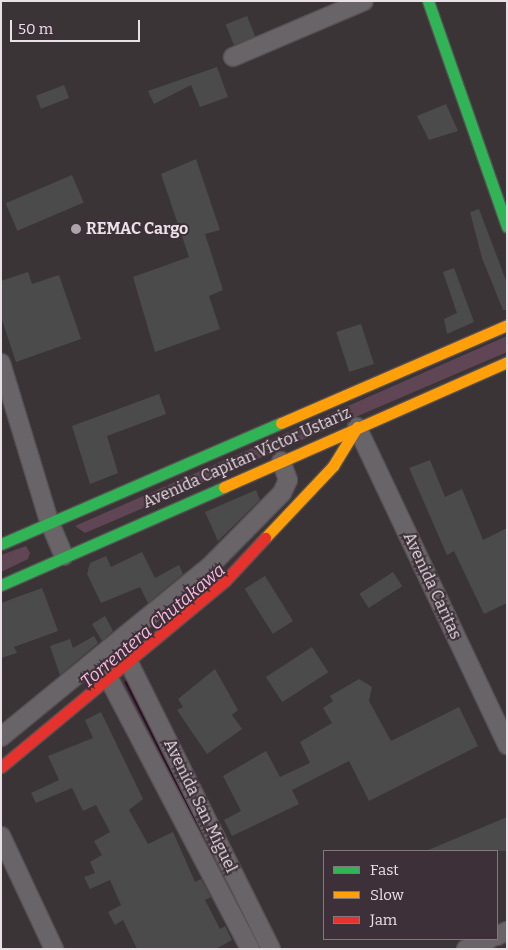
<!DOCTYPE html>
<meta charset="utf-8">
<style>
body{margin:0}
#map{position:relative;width:508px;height:950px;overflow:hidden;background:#3a3437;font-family:Bitter,serif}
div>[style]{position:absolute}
.green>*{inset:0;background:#604555}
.stream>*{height:5px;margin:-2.5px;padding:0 2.5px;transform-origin:2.5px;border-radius:2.5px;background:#320b26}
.building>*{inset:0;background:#4b4b4b;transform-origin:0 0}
.roads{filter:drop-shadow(1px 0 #565053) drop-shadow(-1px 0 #565053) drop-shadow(0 1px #565053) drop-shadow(0 -1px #565053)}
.street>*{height:18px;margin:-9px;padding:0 9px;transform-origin:9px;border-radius:9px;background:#696467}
.fast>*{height:11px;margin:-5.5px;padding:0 5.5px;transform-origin:5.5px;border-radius:5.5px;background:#30b455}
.slow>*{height:11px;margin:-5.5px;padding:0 5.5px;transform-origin:5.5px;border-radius:5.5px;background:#ff9f0a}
.jam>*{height:11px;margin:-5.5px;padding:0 5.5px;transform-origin:5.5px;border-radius:5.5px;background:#e5322d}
.dots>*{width:14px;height:14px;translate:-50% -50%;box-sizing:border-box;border:2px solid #3e3038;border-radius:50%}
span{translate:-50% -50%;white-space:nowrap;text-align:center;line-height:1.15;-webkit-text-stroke:4px #3e3038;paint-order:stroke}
.poi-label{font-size:16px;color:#eae1e6;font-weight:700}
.left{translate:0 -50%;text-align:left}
.street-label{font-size:16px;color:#eae1e6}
.water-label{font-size:18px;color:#f7b9de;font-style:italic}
.frame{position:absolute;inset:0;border:2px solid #eae1e6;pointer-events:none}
.legend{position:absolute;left:323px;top:850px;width:175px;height:90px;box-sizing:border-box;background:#3e3038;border:1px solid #83777e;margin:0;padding:6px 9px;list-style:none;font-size:15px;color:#eae1e6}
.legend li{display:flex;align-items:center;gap:10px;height:25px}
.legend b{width:25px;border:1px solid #83777e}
.scale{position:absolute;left:10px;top:20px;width:130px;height:22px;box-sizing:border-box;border:2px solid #eae1e6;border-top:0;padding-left:6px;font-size:15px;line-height:18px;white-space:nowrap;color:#eae1e6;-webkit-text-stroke:4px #3e3038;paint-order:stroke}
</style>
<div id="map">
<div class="green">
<div style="clip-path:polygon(507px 336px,507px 352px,85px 533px,75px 526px)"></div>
<div style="clip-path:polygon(26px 546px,30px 553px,28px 559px,1px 572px,1px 555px)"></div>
</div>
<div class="stream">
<div style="left:127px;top:682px;width:269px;rotate:63.2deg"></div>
</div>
<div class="building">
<div style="left:247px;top:16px;width:22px;height:23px;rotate:68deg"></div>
<div style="clip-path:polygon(217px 67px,228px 97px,200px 107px,191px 85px,154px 104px,148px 91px)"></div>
<div style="left:64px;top:85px;width:14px;height:30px;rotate:69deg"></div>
<div style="clip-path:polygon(446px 104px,458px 131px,429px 140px,417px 116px)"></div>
<div style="clip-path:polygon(196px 159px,220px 230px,205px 234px,223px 290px,209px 296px,220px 329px,155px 352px,133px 277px,189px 257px,161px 174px)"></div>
<div style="left:72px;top:175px;width:30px;height:72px;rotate:67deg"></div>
<div style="clip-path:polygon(479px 209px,507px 283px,507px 310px,503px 310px,482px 258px,470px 212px)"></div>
<div style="clip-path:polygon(454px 268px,474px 322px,447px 334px,444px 319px,457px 313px,443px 272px)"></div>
<div style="clip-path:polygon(28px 272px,32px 284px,59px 275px,81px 339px,16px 362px,1px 317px,1px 281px)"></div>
<div style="left:361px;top:324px;width:42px;height:26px;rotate:72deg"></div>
<div style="clip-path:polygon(159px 394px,166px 414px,107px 436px,118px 473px,90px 484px,72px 426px)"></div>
<div style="clip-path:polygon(430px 460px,445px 497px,462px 489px,483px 540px,507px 528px,507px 603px,484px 614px,454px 551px,447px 555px,409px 468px)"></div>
<div style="clip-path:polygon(256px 490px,260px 500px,218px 541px,205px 512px)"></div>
<div style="clip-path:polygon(142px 552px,155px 578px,179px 565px,183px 574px,148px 603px,140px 587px,101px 603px,87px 574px,90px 563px,106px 556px,111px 567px)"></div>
<div style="left:393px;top:572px;width:17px;height:40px;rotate:57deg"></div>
<div style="left:265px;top:576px;width:53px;height:24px;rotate:58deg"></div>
<div style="clip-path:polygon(42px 588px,58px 631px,14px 647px,17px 653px,1px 658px,1px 603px)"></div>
<div style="clip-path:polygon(105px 616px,113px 631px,102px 641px,92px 624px)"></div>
<div style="clip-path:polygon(94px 636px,98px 643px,60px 675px,50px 646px,70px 639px,73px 648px)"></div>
<div style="left:312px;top:647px;width:30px;height:55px;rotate:57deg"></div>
<div style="clip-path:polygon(215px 669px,238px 710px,232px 715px,242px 729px,207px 754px,177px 710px,183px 707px,178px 699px)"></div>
<div style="clip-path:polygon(359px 679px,372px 687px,369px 701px,391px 741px,459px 707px,478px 746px,369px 801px,349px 761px,292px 790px,299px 804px,232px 836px,224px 820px,241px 811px,223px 776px,266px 751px,280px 777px,310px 763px,300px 742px,332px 723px,323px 708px,333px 701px,330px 696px)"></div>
<div style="clip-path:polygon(101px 712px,143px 799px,129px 810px,148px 844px,173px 832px,195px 882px,201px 879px,211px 897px,205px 900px,220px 929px,225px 926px,232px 940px,216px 949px,137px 949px,123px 920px,115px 925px,108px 912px,121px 905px,110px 880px,90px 889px,84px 877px,95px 873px,90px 862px,102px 855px,94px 841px,110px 832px,96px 805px,83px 811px,72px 788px,36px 803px,31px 793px,59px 780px,48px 756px,93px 738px,85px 720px)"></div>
<div style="clip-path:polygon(507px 817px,507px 851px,426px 851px)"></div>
</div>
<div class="roads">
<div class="street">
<div style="left:233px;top:57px;width:142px;rotate:-23.1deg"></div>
<div style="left:1px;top:363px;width:165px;rotate:73.1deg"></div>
<div style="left:49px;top:521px;width:38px;rotate:67deg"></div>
<div style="left:357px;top:427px;width:352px;rotate:64.7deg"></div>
<div style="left:129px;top:663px;width:319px;rotate:63.6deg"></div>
<div style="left:109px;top:679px;width:305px;rotate:62.4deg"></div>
<div style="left:1px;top:737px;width:273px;rotate:-39.3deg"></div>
<div style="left:212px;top:564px;width:100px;rotate:-45.4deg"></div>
<div style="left:282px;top:493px;width:14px;rotate:-65deg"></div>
<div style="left:288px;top:480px;width:20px;rotate:-110deg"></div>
<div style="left:1px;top:836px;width:125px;rotate:64.9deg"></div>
<div style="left:497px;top:936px;width:11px;rotate:-27deg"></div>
<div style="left:466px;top:949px;width:26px;rotate:-23deg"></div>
</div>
<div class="fast">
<div style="left:428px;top:1px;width:239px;rotate:70.7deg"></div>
<div style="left:1px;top:544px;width:305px;rotate:-23.4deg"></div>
<div style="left:1px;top:585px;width:244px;rotate:-23.7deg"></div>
</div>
<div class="slow">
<div style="left:281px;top:423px;width:246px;rotate:-23.4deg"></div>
<div style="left:224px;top:487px;width:309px;rotate:-23.8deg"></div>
<div style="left:265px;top:538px;width:99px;rotate:-46.6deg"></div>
<div style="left:333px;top:466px;width:46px;rotate:-58.4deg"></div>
</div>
<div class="jam">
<div style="left:1px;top:767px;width:291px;rotate:-39.7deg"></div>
<div style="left:225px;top:581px;width:59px;rotate:-47.1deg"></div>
</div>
</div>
<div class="dots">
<div style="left:76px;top:229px;background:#aca4a9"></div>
</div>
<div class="poi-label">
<span class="left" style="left:86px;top:229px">REMAC Cargo</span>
</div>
<div class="street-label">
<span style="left:247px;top:458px;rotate:-24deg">Avenida Capitan Víctor Ustariz</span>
<span style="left:432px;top:586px;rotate:65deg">Avenida Caritas</span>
<span style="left:200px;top:806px;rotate:64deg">Avenida San Miguel</span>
</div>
<div class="water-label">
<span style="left:153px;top:626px;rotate:-40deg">Torrentera Chutakawa</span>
</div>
<div class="frame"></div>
<ul class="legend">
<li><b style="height:6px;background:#30b455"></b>Fast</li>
<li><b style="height:6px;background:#ff9f0a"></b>Slow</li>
<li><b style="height:6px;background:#e5322d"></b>Jam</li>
</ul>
<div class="scale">50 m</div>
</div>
